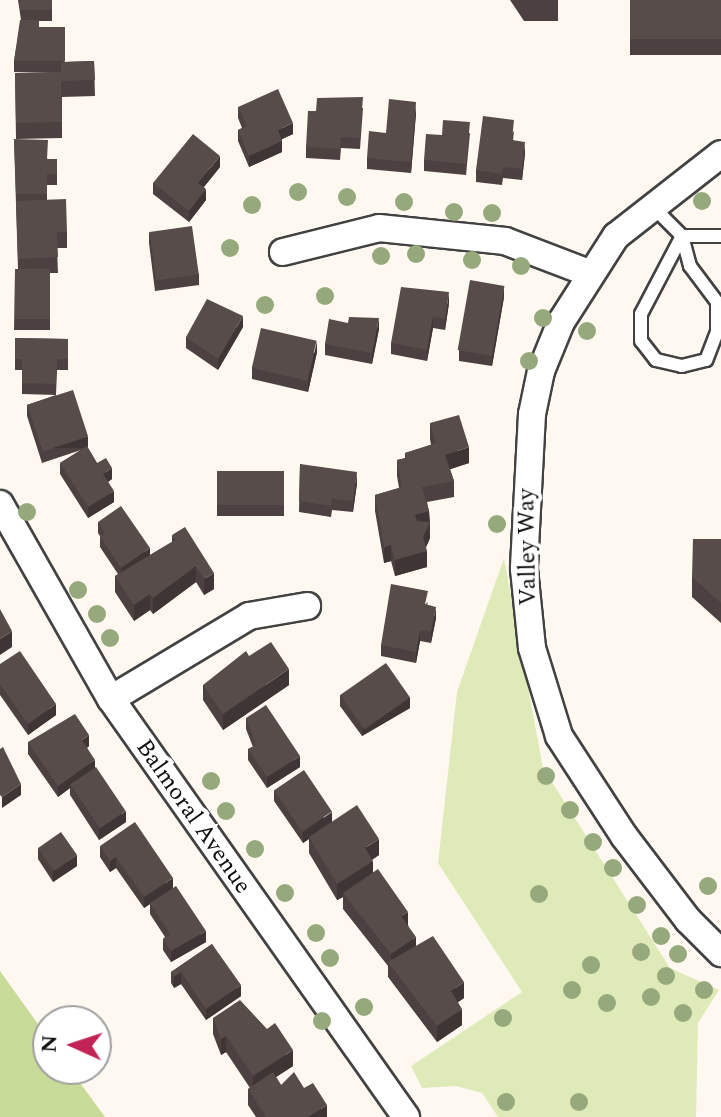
<!DOCTYPE html>
<style>
body{margin:0}
#map{position:relative;width:721px;height:1117px;overflow:hidden;background:#fff8f0;font-family:Spectral,serif}
div>[style]{position:absolute}
.green>*{inset:0;background:#dfeab9}
.forest>*{inset:0;background:#c8db98}
.roads{filter:drop-shadow(2px 0 #424242) drop-shadow(-2px 0 #424242) drop-shadow(0 2px #424242) drop-shadow(0 -2px #424242)}
.lane>*{height:12px;margin:-6px;padding:0 6px;transform-origin:6px;border-radius:6px;background:#fff}
.street>*{height:26px;margin:-13px;padding:0 13px;transform-origin:13px;border-radius:13px;background:#fff}
.trees>*{width:18px;height:18px;margin:-9px;border-radius:50%;background:#96a97c}
.wall>*{inset:0;background:#4c4140;transform-origin:0 0}
.shaded-wall>*{inset:0;background:#3e3534;transform-origin:0 0}
.building>*{inset:0;background:#584c4b;transform-origin:0 0}
span{translate:-50% -50%;white-space:nowrap;text-align:center;line-height:1.15;-webkit-text-stroke:8px #fff;paint-order:stroke}
.street-label{font-size:24px;color:#0f0f0f}
.north{position:absolute;left:32px;top:1005px;width:80px;height:80px;box-sizing:border-box;background:#fff;border:2px solid #9f9f9f;border-radius:50%;rotate:273deg;font-size:22px;font-weight:700;line-height:32px;text-align:center;color:#0f0f0f}
.north::after{content:'';display:block;margin:auto;width:28px;height:36px;background:#c12454;clip-path:polygon(50% 0,100% 100%,50% 72%,0 100%)}
</style>
<div id="map">
<div class="green">
<div style="clip-path:polygon(504px 558px,543px 768px,670px 968px,719px 990px,698px 1023px,696px 1117px,498px 1117px,482px 1093px,456px 1086px,422px 1088px,411px 1066px,522px 992px,438px 863px,457px 692px)"></div>
</div>
<div class="forest">
<div style="clip-path:polygon(0 971px,48px 1038px,48px 1069px,70px 1069px,105px 1117px,0 1117px)"></div>
</div>
<div class="roads">
<div class="lane">
<div style="left:651px;top:205px;width:44px;rotate:45deg"></div>
<div style="left:682px;top:236px;width:39px"></div>
<div style="left:682px;top:236px;width:31px;rotate:75deg"></div>
<div style="left:690px;top:266px;width:45px;rotate:53.1deg"></div>
<div style="left:717px;top:302px;width:30px;rotate:90deg"></div>
<div style="left:717px;top:332px;width:30px;rotate:111deg"></div>
<div style="left:706px;top:360px;width:25px;rotate:166deg"></div>
<div style="left:682px;top:366px;width:27px;rotate:-167deg"></div>
<div style="left:656px;top:360px;width:24px;rotate:-128deg"></div>
<div style="left:641px;top:341px;width:27px;rotate:-90deg"></div>
<div style="left:641px;top:314px;width:88px;rotate:-62.3deg"></div>
</div>
<div class="street">
<div style="left:721px;top:154px;width:133px;rotate:142deg"></div>
<div style="left:616px;top:236px;width:102px;rotate:122.6deg"></div>
<div style="left:561px;top:322px;width:53px;rotate:112.2deg"></div>
<div style="left:541px;top:371px;width:44px;rotate:101.8deg"></div>
<div style="left:532px;top:414px;width:155px;rotate:93deg"></div>
<div style="left:524px;top:569px;width:79px;rotate:84.2deg"></div>
<div style="left:532px;top:648px;width:92px;rotate:72.9deg"></div>
<div style="left:559px;top:736px;width:119px;rotate:57deg"></div>
<div style="left:624px;top:836px;width:106px;rotate:52.7deg"></div>
<div style="left:688px;top:920px;width:47px;rotate:45deg"></div>
<div style="left:283px;top:252px;width:99px;rotate:-14deg"></div>
<div style="left:379px;top:228px;width:127px;rotate:5.9deg"></div>
<div style="left:505px;top:241px;width:90px;rotate:20.9deg"></div>
<div style="left:0;top:504px;width:224px;rotate:60.4deg"></div>
<div style="left:111px;top:699px;width:512px;rotate:54.79deg"></div>
<div style="left:111px;top:699px;width:161px;rotate:-31deg"></div>
<div style="left:249px;top:616px;width:59px;rotate:-9.8deg"></div>
</div>
</div>
<div class="trees">
<div style="left:298px;top:192px"></div>
<div style="left:347px;top:197px"></div>
<div style="left:702px;top:201px"></div>
<div style="left:404px;top:202px"></div>
<div style="left:252px;top:205px"></div>
<div style="left:454px;top:212px"></div>
<div style="left:492px;top:213px"></div>
<div style="left:230px;top:248px"></div>
<div style="left:416px;top:254px"></div>
<div style="left:381px;top:256px"></div>
<div style="left:472px;top:260px"></div>
<div style="left:521px;top:266px"></div>
<div style="left:325px;top:296px"></div>
<div style="left:265px;top:305px"></div>
<div style="left:543px;top:318px"></div>
<div style="left:587px;top:331px"></div>
<div style="left:529px;top:361px"></div>
<div style="left:27px;top:512px"></div>
<div style="left:497px;top:524px"></div>
<div style="left:78px;top:590px"></div>
<div style="left:97px;top:614px"></div>
<div style="left:110px;top:638px"></div>
<div style="left:546px;top:776px"></div>
<div style="left:211px;top:781px"></div>
<div style="left:570px;top:810px"></div>
<div style="left:226px;top:811px"></div>
<div style="left:593px;top:842px"></div>
<div style="left:255px;top:849px"></div>
<div style="left:613px;top:868px"></div>
<div style="left:708px;top:886px"></div>
<div style="left:285px;top:893px"></div>
<div style="left:539px;top:894px"></div>
<div style="left:637px;top:905px"></div>
<div style="left:316px;top:933px"></div>
<div style="left:661px;top:936px"></div>
<div style="left:641px;top:952px"></div>
<div style="left:678px;top:954px"></div>
<div style="left:330px;top:958px"></div>
<div style="left:591px;top:965px"></div>
<div style="left:666px;top:976px"></div>
<div style="left:572px;top:990px"></div>
<div style="left:704px;top:990px"></div>
<div style="left:651px;top:997px"></div>
<div style="left:607px;top:1003px"></div>
<div style="left:364px;top:1007px"></div>
<div style="left:683px;top:1013px"></div>
<div style="left:503px;top:1018px"></div>
<div style="left:322px;top:1021px"></div>
<div style="left:506px;top:1102px"></div>
<div style="left:579px;top:1102px"></div>
</div>
<div class="wall">
<div style="clip-path:polygon(18px 0,52px 0,52px 21px,39px 21px,39px 27px,65px 62px,94px 61px,95px 96px,62px 97px,62px 138px,16px 139px,15px 73px,58px 72px,14px 72px,14px 61px,21px 20px)"></div>
<div style="clip-path:polygon(510px 0,558px 0,558px 21px,524px 21px)"></div>
<div style="left:630px;top:0;width:91px;height:55px"></div>
<div style="clip-path:polygon(238px 107px,293px 134px,282px 139px,282px 152px,249px 167px,238px 141px,238px 130px,242px 128px,238px 118px)"></div>
<div style="clip-path:polygon(363px 108px,360px 149px,341px 148px,340px 160px,306px 158px,306px 147px,316px 111px)"></div>
<div style="clip-path:polygon(416px 113px,411px 173px,367px 169px,367px 158px,386px 133px)"></div>
<div style="clip-path:polygon(514px 131px,513px 140px,525px 153px,522px 180px,503px 178px,502px 185px,476px 182px,476px 170px)"></div>
<div style="clip-path:polygon(470px 133px,466px 175px,424px 171px,424px 160px,442px 135px)"></div>
<div style="clip-path:polygon(14px 139px,48px 159px,57px 170px,57px 185px,47px 185px,47px 200px,67px 232px,67px 248px,57px 248px,58px 273px,50px 273px,50px 330px,14px 330px,15px 269px,18px 269px)"></div>
<div style="clip-path:polygon(220px 167px,204px 187px,206px 200px,189px 222px,153px 194px,153px 183px)"></div>
<div style="clip-path:polygon(149px 232px,199px 274px,199px 285px,155px 291px,149px 243px)"></div>
<div style="clip-path:polygon(504px 297px,492px 366px,459px 361px,459px 350px)"></div>
<div style="clip-path:polygon(449px 303px,445px 330px,433px 328px,427px 361px,391px 354px,391px 343px)"></div>
<div style="clip-path:polygon(348px 323px,379px 329px,372px 364px,325px 355px,325px 344px)"></div>
<div style="clip-path:polygon(243px 327px,218px 370px,186px 348px,186px 337px)"></div>
<div style="clip-path:polygon(15px 338px,68px 339px,68px 370px,57px 370px,56px 395px,97px 463px,112px 479px,108px 482px,114px 502px,88px 518px,60px 474px,60px 463px,81px 450px,42px 463px,27px 416px,27px 405px,56px 395px,22px 394px,22px 370px,15px 370px)"></div>
<div style="clip-path:polygon(317px 352px,308px 392px,252px 379px,252px 368px)"></div>
<div style="clip-path:polygon(430px 423px,469px 463px,450px 469px,454px 481px,454px 497px,427px 502px,429px 511px,430px 522px,430px 538px,426px 547px,427px 567px,395px 576px,391px 561px,384px 563px,375px 511px,375px 495px,399px 488px,397px 476px,397px 460px,405px 458px,405px 453px,431px 445px,430px 439px)"></div>
<div style="clip-path:polygon(300px 464px,357px 483px,353px 512px,332px 510px,331px 517px,299px 512px)"></div>
<div style="left:217px;top:471px;width:67px;height:45px"></div>
<div style="clip-path:polygon(98px 522px,150px 555px,172px 542px,172px 535px,214px 589px,204px 595px,196px 582px,153px 614px,150px 610px,134px 621px,115px 592px,115px 576px,118px 574px,100px 547px,100px 536px,98px 533px)"></div>
<div style="clip-path:polygon(721px 539px,721px 623px,692px 597px,692px 577px)"></div>
<div style="clip-path:polygon(428px 602px,427px 605px,436px 618px,431px 643px,420px 641px,416px 663px,381px 656px,381px 645px)"></div>
<div style="clip-path:polygon(0 664px,56px 715px,28px 735px,0 695px)"></div>
<div style="clip-path:polygon(203px 685px,289px 685px,223px 730px,203px 700px)"></div>
<div style="clip-path:polygon(340px 695px,410px 708px,362px 736px,340px 706px)"></div>
<div style="clip-path:polygon(246px 718px,300px 767px,267px 788px,248px 760px,248px 749px,253px 747px,246px 729px)"></div>
<div style="clip-path:polygon(28px 742px,89px 746px,87px 748px,95px 768px,126px 822px,99px 840px,70px 795px,70px 788px,58px 797px,28px 754px)"></div>
<div style="clip-path:polygon(274px 790px,332px 822px,379px 855px,372px 860px,373px 872px,408px 925px,416px 946px,464px 998px,458px 1002px,462px 1025px,437px 1042px,388px 977px,388px 966px,343px 909px,343px 897px,337px 900px,309px 853px,309px 839px,303px 843px,274px 801px)"></div>
<div style="clip-path:polygon(100px 846px,173px 888px,206px 942px,171px 962px,163px 950px,163px 939px,165px 937px,150px 914px,150px 904px,144px 908px,116px 868px,110px 872px,100px 857px)"></div>
<div style="clip-path:polygon(38px 848px,77px 866px,53px 882px,38px 859px)"></div>
<div style="clip-path:polygon(212px 944px,241px 996px,206px 1020px,181px 984px,174px 988px,171px 983px,171px 972px)"></div>
<div style="clip-path:polygon(213px 1018px,267px 1029px,293px 1066px,276px 1077px,281px 1085px,304px 1088px,327px 1117px,256px 1117px,248px 1105px,248px 1089px,250px 1088px,226px 1052px,221px 1055px,213px 1034px)"></div>
</div>
<div class="shaded-wall">
<div style="clip-path:polygon(416px 102px,416px 113px,411px 173px,411px 162px)"></div>
<div style="clip-path:polygon(293px 123px,293px 134px,278px 141px,278px 130px)"></div>
<div style="clip-path:polygon(282px 141px,282px 152px,249px 167px,249px 156px)"></div>
<div style="clip-path:polygon(525px 142px,525px 153px,522px 180px,522px 169px)"></div>
<div style="clip-path:polygon(220px 156px,220px 167px,198px 194px,198px 183px)"></div>
<div style="clip-path:polygon(206px 189px,206px 200px,189px 222px,189px 211px)"></div>
<div style="clip-path:polygon(504px 286px,504px 297px,492px 366px,492px 355px)"></div>
<div style="clip-path:polygon(449px 292px,449px 303px,445px 330px,445px 319px)"></div>
<div style="clip-path:polygon(243px 316px,243px 327px,218px 370px,218px 359px)"></div>
<div style="clip-path:polygon(433px 316px,433px 328px,427px 361px,427px 350px)"></div>
<div style="clip-path:polygon(379px 318px,379px 329px,372px 364px,372px 353px)"></div>
<div style="clip-path:polygon(317px 341px,317px 352px,308px 392px,308px 381px)"></div>
<div style="left:88px;top:437px;width:11px;height:48px;rotate:90deg"></div>
<div style="clip-path:polygon(469px 447px,469px 463px,445px 471px,445px 455px)"></div>
<div style="clip-path:polygon(112px 468px,112px 479px,103px 485px,103px 474px)"></div>
<div style="clip-path:polygon(357px 472px,357px 483px,353px 512px,353px 501px)"></div>
<div style="clip-path:polygon(114px 491px,114px 502px,88px 518px,88px 507px)"></div>
<div style="clip-path:polygon(429px 511px,430px 538px,424px 552px,427px 551px,427px 567px,395px 576px,395px 560px,415px 531px,415px 515px)"></div>
<div style="clip-path:polygon(391px 545px,391px 561px,384px 563px,384px 547px)"></div>
<div style="clip-path:polygon(150px 548px,150px 559px,121px 579px,121px 568px)"></div>
<div style="clip-path:polygon(196px 566px,196px 582px,153px 614px,153px 598px)"></div>
<div style="clip-path:polygon(214px 573px,214px 589px,204px 595px,204px 579px)"></div>
<div style="clip-path:polygon(150px 594px,150px 610px,134px 621px,134px 605px)"></div>
<div style="clip-path:polygon(436px 607px,436px 618px,431px 643px,431px 632px)"></div>
<div style="clip-path:polygon(420px 630px,420px 641px,416px 663px,416px 652px)"></div>
<div style="clip-path:polygon(12px 631px,12px 647px,0 655px,0 639px)"></div>
<div style="clip-path:polygon(289px 669px,289px 685px,223px 730px,223px 714px)"></div>
<div style="clip-path:polygon(410px 697px,410px 708px,362px 736px,362px 725px)"></div>
<div style="clip-path:polygon(56px 704px,56px 715px,28px 735px,28px 724px)"></div>
<div style="clip-path:polygon(89px 735px,89px 746px,82px 751px,82px 740px)"></div>
<div style="clip-path:polygon(300px 756px,300px 767px,267px 788px,267px 777px)"></div>
<div style="clip-path:polygon(95px 760px,95px 771px,70px 784px,70px 788px,58px 797px,58px 786px)"></div>
<div style="clip-path:polygon(21px 784px,21px 795px,2px 808px,2px 797px)"></div>
<div style="clip-path:polygon(126px 811px,126px 822px,99px 840px,99px 829px)"></div>
<div style="clip-path:polygon(332px 812px,332px 823px,303px 843px,303px 832px)"></div>
<div style="clip-path:polygon(379px 839px,379px 855px,365px 864px,365px 848px)"></div>
<div style="clip-path:polygon(77px 855px,77px 866px,53px 882px,53px 871px)"></div>
<div style="clip-path:polygon(116px 857px,116px 868px,110px 872px,110px 861px)"></div>
<div style="clip-path:polygon(373px 861px,373px 877px,343px 893px,343px 897px,337px 900px,337px 884px)"></div>
<div style="clip-path:polygon(173px 878px,173px 889px,144px 908px,144px 897px)"></div>
<div style="clip-path:polygon(408px 912px,408px 928px,401px 916px)"></div>
<div style="clip-path:polygon(206px 931px,206px 942px,171px 962px,171px 951px)"></div>
<div style="clip-path:polygon(416px 937px,416px 953px,391px 966px,391px 954px)"></div>
<div style="clip-path:polygon(181px 972px,181px 984px,174px 988px,174px 977px)"></div>
<div style="clip-path:polygon(464px 982px,464px 998px,451px 1007px,451px 991px)"></div>
<div style="clip-path:polygon(241px 985px,241px 996px,206px 1020px,206px 1009px)"></div>
<div style="clip-path:polygon(462px 1009px,462px 1025px,437px 1042px,437px 1026px)"></div>
<div style="clip-path:polygon(226px 1036px,226px 1052px,221px 1055px,221px 1039px)"></div>
<div style="clip-path:polygon(293px 1050px,293px 1066px,253px 1092px,253px 1076px)"></div>
<div style="clip-path:polygon(327px 1105px,327px 1117px,308px 1117px)"></div>
</div>
<div class="building">
<div style="left:20px;top:0;width:32px;height:10px"></div>
<div style="left:630px;top:0;width:91px;height:39px"></div>
<div style="clip-path:polygon(20px 20px,39px 20px,39px 27px,65px 27px,65px 61px,14px 61px)"></div>
<div style="clip-path:polygon(94px 61px,95px 80px,61px 81px,62px 122px,16px 123px,15px 73px,61px 72px,61px 62px)"></div>
<div style="clip-path:polygon(278px 89px,293px 123px,278px 130px,282px 141px,249px 156px,238px 130px,247px 126px,238px 107px)"></div>
<div style="clip-path:polygon(363px 97px,360px 138px,341px 137px,340px 149px,306px 147px,308px 111px,316px 111px,317px 98px)"></div>
<div style="clip-path:polygon(389px 99px,416px 102px,411px 162px,367px 158px,369px 131px,386px 133px)"></div>
<div style="clip-path:polygon(483px 116px,514px 120px,512px 140px,525px 142px,522px 169px,503px 167px,502px 174px,476px 170px)"></div>
<div style="clip-path:polygon(443px 120px,470px 122px,466px 164px,424px 160px,426px 134px,442px 135px)"></div>
<div style="clip-path:polygon(193px 134px,220px 156px,198px 183px,206px 189px,189px 211px,153px 183px)"></div>
<div style="clip-path:polygon(14px 139px,48px 140px,47px 159px,57px 159px,57px 174px,47px 174px,47px 194px,16px 194px)"></div>
<div style="clip-path:polygon(66px 199px,67px 232px,57px 232px,58px 257px,18px 259px,16px 201px)"></div>
<div style="left:192px;top:226px;width:49px;height:43px;rotate:82deg"></div>
<div style="left:15px;top:269px;width:35px;height:50px"></div>
<div style="left:470px;top:280px;width:35px;height:71px;rotate:10deg"></div>
<div style="clip-path:polygon(401px 287px,449px 292px,445px 319px,433px 316px,427px 350px,391px 343px)"></div>
<div style="clip-path:polygon(207px 299px,243px 316px,218px 359px,186px 337px)"></div>
<div style="clip-path:polygon(349px 317px,379px 318px,372px 353px,325px 344px,329px 319px,348px 323px)"></div>
<div style="left:261px;top:328px;width:57px;height:41px;rotate:13deg"></div>
<div style="clip-path:polygon(15px 338px,68px 339px,68px 359px,57px 359px,56px 384px,22px 383px,22px 359px,15px 359px)"></div>
<div style="left:73px;top:390px;width:49px;height:48px;rotate:72deg"></div>
<div style="clip-path:polygon(459px 415px,469px 447px,445px 455px,454px 481px,422px 487px,429px 511px,415px 515px,417px 521px,430px 522px,423px 537px,427px 551px,395px 560px,391px 545px,384px 547px,375px 495px,402px 487px,397px 460px,407px 458px,405px 453px,436px 443px,430px 423px)"></div>
<div style="clip-path:polygon(87px 446px,97px 463px,106px 458px,112px 468px,103px 474px,114px 491px,88px 507px,60px 463px)"></div>
<div style="clip-path:polygon(300px 464px,357px 472px,353px 501px,332px 499px,331px 506px,299px 501px)"></div>
<div style="left:217px;top:471px;width:67px;height:34px"></div>
<div style="clip-path:polygon(121px 506px,150px 548px,121px 568px,100px 536px,105px 533px,98px 522px)"></div>
<div style="clip-path:polygon(185px 527px,214px 573px,204px 579px,196px 566px,153px 598px,150px 594px,134px 605px,115px 576px,175px 540px,172px 535px)"></div>
<div style="clip-path:polygon(693px 539px,721px 539px,721px 603px,692px 577px)"></div>
<div style="clip-path:polygon(391px 584px,428px 591px,425px 604px,436px 607px,431px 632px,420px 630px,416px 652px,381px 645px)"></div>
<div style="clip-path:polygon(0 609px,12px 631px,0 639px)"></div>
<div style="clip-path:polygon(271px 642px,289px 669px,223px 714px,203px 685px,246px 651px,249px 656px)"></div>
<div style="clip-path:polygon(20px 651px,56px 704px,28px 724px,0 684px,0 664px)"></div>
<div style="left:386px;top:663px;width:42px;height:56px;rotate:55deg"></div>
<div style="clip-path:polygon(266px 705px,300px 756px,267px 777px,248px 749px,256px 745px,246px 718px)"></div>
<div style="clip-path:polygon(75px 714px,89px 735px,82px 740px,95px 760px,58px 786px,28px 742px)"></div>
<div style="clip-path:polygon(3px 747px,21px 784px,2px 797px,0 795px,0 749px)"></div>
<div style="left:96px;top:767px;width:53px;height:31px;rotate:56deg"></div>
<div style="left:304px;top:770px;width:50px;height:36px;rotate:56deg"></div>
<div style="clip-path:polygon(357px 805px,379px 839px,365px 848px,373px 861px,337px 884px,309px 837px)"></div>
<div style="clip-path:polygon(135px 822px,173px 878px,144px 897px,116px 857px,110px 861px,100px 846px)"></div>
<div style="left:61px;top:832px;width:28px;height:28px;rotate:55deg"></div>
<div style="clip-path:polygon(378px 869px,408px 912px,401px 916px,416px 937px,391px 954px,343px 893px)"></div>
<div style="clip-path:polygon(176px 886px,206px 931px,171px 951px,163px 939px,170px 934px,150px 903px)"></div>
<div style="clip-path:polygon(433px 936px,464px 982px,451px 991px,462px 1009px,437px 1026px,388px 962px)"></div>
<div style="clip-path:polygon(212px 944px,241px 985px,206px 1009px,181px 972px,174px 977px,171px 972px)"></div>
<div style="clip-path:polygon(240px 1000px,267px 1029px,275px 1023px,293px 1050px,253px 1076px,226px 1036px,221px 1039px,213px 1018px)"></div>
<div style="clip-path:polygon(273px 1072px,281px 1085px,294px 1072px,304px 1088px,313px 1083px,327px 1105px,308px 1117px,266px 1117px,248px 1089px)"></div>
</div>
<div class="street-label">
<span style="left:528px;top:547px;rotate:-91deg">Valley Way</span>
<span style="left:193px;top:817px;rotate:55deg">Balmoral Avenue</span>
</div>
<div class="north">N</div>
</div>
